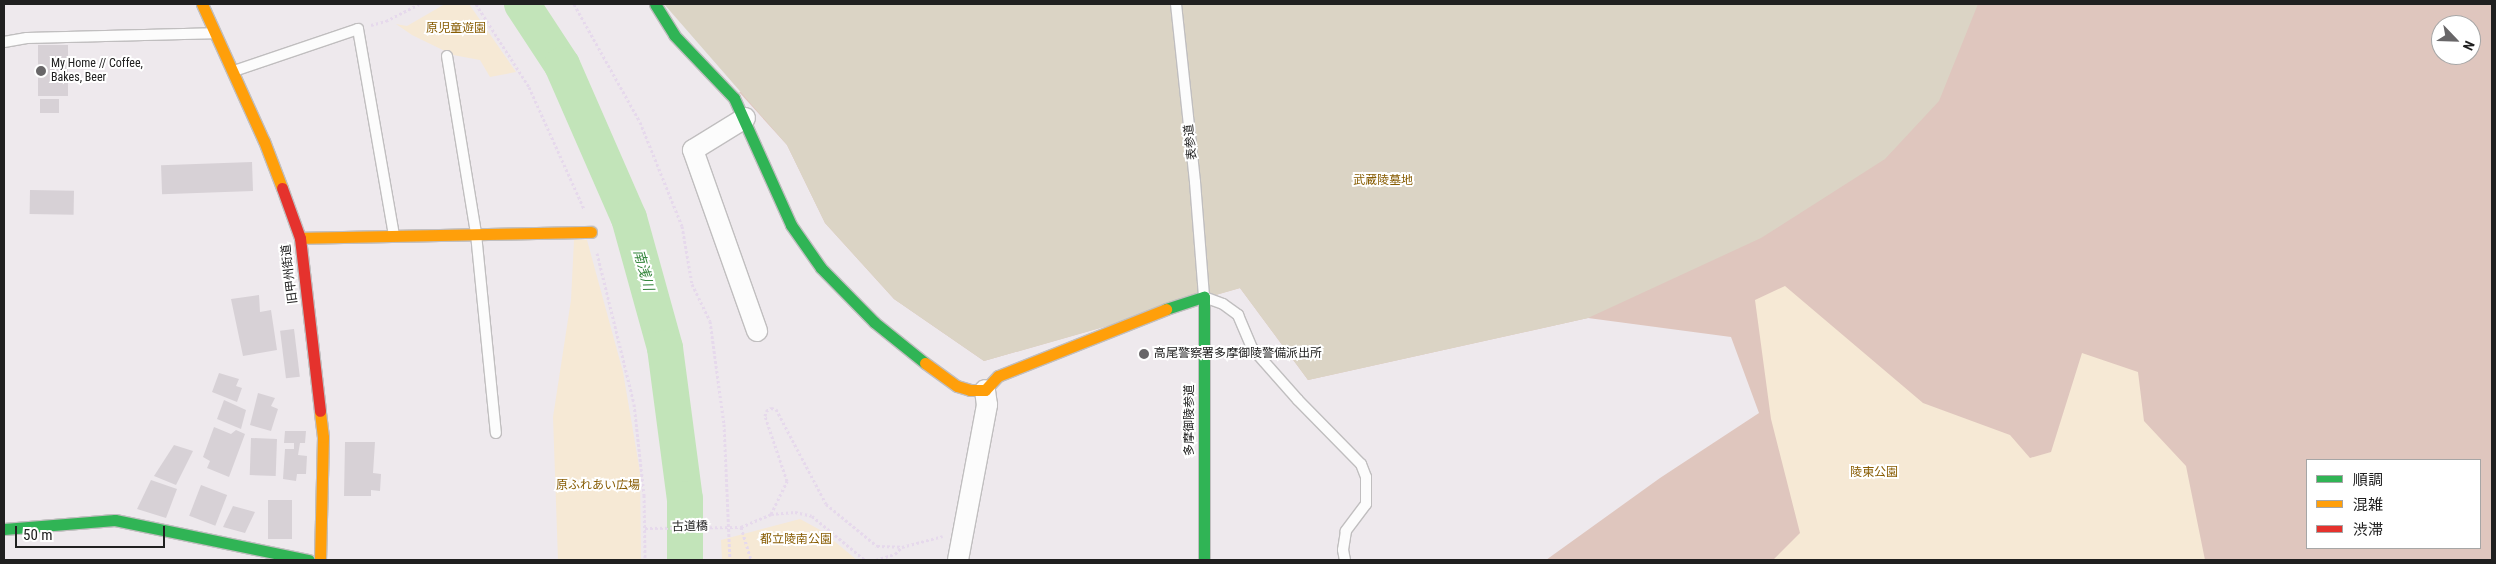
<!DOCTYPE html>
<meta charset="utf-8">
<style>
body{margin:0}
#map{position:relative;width:2496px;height:564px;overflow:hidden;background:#eee9ed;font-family:"Roboto Condensed","Noto Sans JP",sans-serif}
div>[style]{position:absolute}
.forest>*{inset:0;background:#dfc6be}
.cemetery>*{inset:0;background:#dbd4c5}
.park>*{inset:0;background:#f6e9d5}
.river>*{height:36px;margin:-18px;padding:0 18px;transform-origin:18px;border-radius:18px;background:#c2e4b9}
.building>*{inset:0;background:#d7d1d6;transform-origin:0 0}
.path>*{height:3px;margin-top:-1.5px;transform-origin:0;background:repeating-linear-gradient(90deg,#e6d9ec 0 2.5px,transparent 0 5px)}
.roads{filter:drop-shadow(1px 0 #c0bebf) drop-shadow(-1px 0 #c0bebf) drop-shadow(0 1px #c0bebf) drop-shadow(0 -1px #c0bebf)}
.lane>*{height:10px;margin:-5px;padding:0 5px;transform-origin:5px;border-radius:5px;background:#fcfcfc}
.street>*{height:20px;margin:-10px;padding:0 10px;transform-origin:10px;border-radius:10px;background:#fcfcfc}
.fast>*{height:11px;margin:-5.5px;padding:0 5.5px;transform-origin:5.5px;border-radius:5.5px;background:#30b455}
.slow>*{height:11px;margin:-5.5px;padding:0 5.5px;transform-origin:5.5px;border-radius:5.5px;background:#ff9f0a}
.jam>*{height:11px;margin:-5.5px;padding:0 5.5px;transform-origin:5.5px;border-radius:5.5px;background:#e5322d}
.dots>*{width:14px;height:14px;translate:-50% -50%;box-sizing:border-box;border:2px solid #fff;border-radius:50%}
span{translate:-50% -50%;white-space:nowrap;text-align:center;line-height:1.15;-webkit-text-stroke:4px #fff;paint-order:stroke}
.park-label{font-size:12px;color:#885d04}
.poi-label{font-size:12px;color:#202020}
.left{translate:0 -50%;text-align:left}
.street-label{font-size:12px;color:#202020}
.water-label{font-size:14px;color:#35863c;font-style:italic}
.frame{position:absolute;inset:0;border:5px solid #202020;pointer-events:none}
.legend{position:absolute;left:2306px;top:459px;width:175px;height:90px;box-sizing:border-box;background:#fff;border:1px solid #a6a6a6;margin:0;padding:6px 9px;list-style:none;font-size:15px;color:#202020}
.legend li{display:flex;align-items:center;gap:10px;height:25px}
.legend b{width:25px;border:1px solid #a6a6a6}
.north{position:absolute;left:2431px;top:15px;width:50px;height:50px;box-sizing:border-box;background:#fff;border:1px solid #a6a6a6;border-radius:50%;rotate:114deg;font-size:14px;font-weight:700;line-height:20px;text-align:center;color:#202020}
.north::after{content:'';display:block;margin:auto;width:18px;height:22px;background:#686668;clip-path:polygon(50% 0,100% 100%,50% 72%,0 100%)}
.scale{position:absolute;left:15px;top:526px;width:150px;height:22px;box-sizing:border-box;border:2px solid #202020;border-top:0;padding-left:6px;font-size:15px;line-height:18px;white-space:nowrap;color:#202020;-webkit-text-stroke:4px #fff;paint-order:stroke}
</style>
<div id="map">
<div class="forest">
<div style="clip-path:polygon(evenodd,1234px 4px,2492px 4px,2492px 560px,1546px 560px,1660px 478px,1759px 413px,1731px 337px,1588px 318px,1308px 380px,1240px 288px,984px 361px,894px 299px,825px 223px,787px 145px,739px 92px,1234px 4px,2441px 25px,2471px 25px,2471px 55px,2441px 55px,2441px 25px,1234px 4px,2307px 460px,2480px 460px,2480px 548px,2307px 548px,2307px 460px)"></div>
</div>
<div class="cemetery">
<div style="clip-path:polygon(664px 4px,1978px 4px,1939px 101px,1885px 159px,1761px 238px,1588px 318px,1308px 380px,1240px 288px,984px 361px,894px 299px,825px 223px,787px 145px)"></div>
</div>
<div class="park">
<div style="clip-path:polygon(445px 4px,469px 4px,516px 72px,490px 77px,480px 60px,453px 55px,412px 35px,396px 24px,407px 26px)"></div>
<div style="clip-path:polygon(574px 240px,587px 240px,623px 372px,640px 472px,641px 560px,558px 560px,553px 417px,571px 300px)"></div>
<div style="clip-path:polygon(1785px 286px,1923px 403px,2010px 435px,2030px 458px,2051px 452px,2082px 353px,2138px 372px,2144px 421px,2186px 466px,2205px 560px,1773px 560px,1800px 533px,1771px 419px,1755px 300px)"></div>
<div style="clip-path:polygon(800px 519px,822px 531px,857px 560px,722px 560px,721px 540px)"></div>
</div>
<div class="river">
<div style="left:522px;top:4px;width:73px;rotate:56.7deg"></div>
<div style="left:562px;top:65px;width:167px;rotate:66.4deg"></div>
<div style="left:629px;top:218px;width:135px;rotate:74.5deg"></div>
<div style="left:665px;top:348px;width:152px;rotate:82.5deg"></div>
<div style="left:685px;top:499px;width:61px;rotate:90deg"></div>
</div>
<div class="building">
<div style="left:38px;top:45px;width:30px;height:51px"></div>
<div style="left:40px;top:99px;width:19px;height:14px"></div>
<div style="left:252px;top:162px;width:29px;height:91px;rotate:88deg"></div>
<div style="left:30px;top:190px;width:44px;height:24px;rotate:1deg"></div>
<div style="clip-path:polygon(259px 295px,260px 312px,271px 310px,277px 350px,243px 356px,231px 299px)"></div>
<div style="left:294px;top:329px;width:48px;height:14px;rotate:83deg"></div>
<div style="clip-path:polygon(219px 373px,239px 379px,236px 386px,242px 388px,237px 402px,212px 392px)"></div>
<div style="clip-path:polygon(258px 393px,275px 398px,271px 406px,278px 409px,271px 431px,250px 425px)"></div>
<div style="clip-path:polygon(224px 400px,246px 410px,241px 429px,217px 419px)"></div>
<div style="clip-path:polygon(214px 427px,231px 434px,236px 430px,245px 434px,229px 477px,207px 468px,210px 461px,203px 457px)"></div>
<div style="clip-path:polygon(285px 431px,306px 431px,305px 443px,300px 443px,298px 455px,307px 456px,306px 474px,297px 474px,296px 481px,283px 479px,285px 449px,294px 449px,294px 443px,284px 443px)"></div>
<div style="left:251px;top:438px;width:26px;height:37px;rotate:2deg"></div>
<div style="clip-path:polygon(345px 442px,375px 442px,373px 473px,381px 474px,380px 491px,371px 490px,371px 496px,344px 496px)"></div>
<div style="clip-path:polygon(174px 445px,193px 451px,176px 485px,154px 476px)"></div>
<div style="clip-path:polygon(151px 480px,177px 489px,166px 518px,137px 509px)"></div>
<div style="left:201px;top:485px;width:28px;height:33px;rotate:21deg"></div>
<div style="left:268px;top:500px;width:24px;height:39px"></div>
<div style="clip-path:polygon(233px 506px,255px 512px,245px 533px,223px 527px)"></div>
</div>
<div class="path">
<div style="left:476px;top:4px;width:98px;rotate:57.4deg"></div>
<div style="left:529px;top:87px;width:134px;rotate:65.7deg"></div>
<div style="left:574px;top:4px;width:135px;rotate:60.8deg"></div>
<div style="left:640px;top:122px;width:112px;rotate:68deg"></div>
<div style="left:682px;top:226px;width:59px;rotate:80.2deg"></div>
<div style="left:692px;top:284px;width:41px;rotate:64.1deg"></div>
<div style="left:710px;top:321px;width:104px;rotate:82.3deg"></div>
<div style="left:724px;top:424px;width:136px;rotate:87.5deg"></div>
<div style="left:371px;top:25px;width:16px;rotate:-15deg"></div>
<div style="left:386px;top:21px;width:37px;rotate:-27deg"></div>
<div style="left:597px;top:253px;width:155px;rotate:76.2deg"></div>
<div style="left:634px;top:404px;width:92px;rotate:83.7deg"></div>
<div style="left:644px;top:495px;width:65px;rotate:89.1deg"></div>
<div style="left:771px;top:514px;width:24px;rotate:-5deg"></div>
<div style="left:795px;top:512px;width:17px;rotate:13deg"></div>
<div style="left:812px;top:516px;width:69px;rotate:39.7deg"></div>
<div style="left:741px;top:527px;width:34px;rotate:73deg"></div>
<div style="left:645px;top:528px;width:96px;rotate:-0.6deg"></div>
<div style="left:741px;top:527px;width:33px;rotate:-23deg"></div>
<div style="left:771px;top:514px;width:37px;rotate:-64deg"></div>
<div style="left:787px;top:481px;width:69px;rotate:-108.7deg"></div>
<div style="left:765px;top:416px;width:5px;rotate:-79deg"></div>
<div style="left:766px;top:411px;width:6px;rotate:-31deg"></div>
<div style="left:771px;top:408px;width:5px;rotate:11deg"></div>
<div style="left:776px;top:409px;width:107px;rotate:62.2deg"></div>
<div style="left:826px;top:504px;width:66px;rotate:39.5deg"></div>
<div style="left:877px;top:546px;width:25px;rotate:2deg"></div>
<div style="left:876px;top:560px;width:20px;rotate:-18deg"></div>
<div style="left:895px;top:554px;width:10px;rotate:-45deg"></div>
<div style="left:902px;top:547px;width:42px;rotate:-15deg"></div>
</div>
<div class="roads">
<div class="lane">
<div style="left:1176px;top:4px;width:179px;rotate:83.9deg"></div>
<div style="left:1195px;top:182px;width:115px;rotate:85.5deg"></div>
<div style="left:1204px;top:297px;width:20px;rotate:20deg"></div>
<div style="left:1223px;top:304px;width:19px;rotate:36deg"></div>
<div style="left:1238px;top:315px;width:36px;rotate:67deg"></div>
<div style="left:1252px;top:348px;width:69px;rotate:48.5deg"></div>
<div style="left:1298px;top:400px;width:90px;rotate:45.5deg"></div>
<div style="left:1361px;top:464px;width:14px;rotate:69deg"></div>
<div style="left:1366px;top:477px;width:27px;rotate:90deg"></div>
<div style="left:1366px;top:504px;width:34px;rotate:127deg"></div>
<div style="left:1346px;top:531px;width:19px;rotate:99deg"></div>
<div style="left:1343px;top:550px;width:10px;rotate:79deg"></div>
<div style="left:4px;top:42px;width:23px;rotate:-10deg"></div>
<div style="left:27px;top:38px;width:186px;rotate:-1.5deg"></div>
<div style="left:447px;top:56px;width:180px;rotate:80.7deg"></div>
<div style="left:476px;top:234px;width:200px;rotate:84.3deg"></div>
<div style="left:234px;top:71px;width:131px;rotate:-18.7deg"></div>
<div style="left:358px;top:29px;width:209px;rotate:80.1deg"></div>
</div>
<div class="street">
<div style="left:745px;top:118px;width:61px;rotate:148.4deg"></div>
<div style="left:693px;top:150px;width:192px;rotate:70.5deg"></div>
<div style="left:958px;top:560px;width:158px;rotate:-79.4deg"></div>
<div style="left:987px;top:405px;width:15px;rotate:-98deg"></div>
</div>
<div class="fast">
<div style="left:655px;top:4px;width:36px;rotate:58deg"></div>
<div style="left:674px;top:35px;width:87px;rotate:46.4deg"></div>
<div style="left:734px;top:98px;width:139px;rotate:65.8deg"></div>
<div style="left:791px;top:225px;width:52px;rotate:55.1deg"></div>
<div style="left:821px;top:268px;width:76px;rotate:45.5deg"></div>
<div style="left:874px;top:322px;width:65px;rotate:38.8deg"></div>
<div style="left:1166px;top:309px;width:40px;rotate:-18deg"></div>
<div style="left:1204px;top:297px;width:263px;rotate:90deg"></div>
<div style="left:4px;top:529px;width:111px;rotate:-4.6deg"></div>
<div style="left:115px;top:520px;width:198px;rotate:11.7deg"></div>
</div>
<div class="slow">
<div style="left:202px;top:4px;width:150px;rotate:65.7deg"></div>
<div style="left:264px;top:141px;width:50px;rotate:69deg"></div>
<div style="left:300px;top:238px;width:291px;rotate:-1.2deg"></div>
<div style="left:925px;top:363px;width:39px;rotate:36deg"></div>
<div style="left:957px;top:386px;width:14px;rotate:17deg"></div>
<div style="left:970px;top:390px;width:15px"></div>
<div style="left:985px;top:390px;width:19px;rotate:-47deg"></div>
<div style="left:998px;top:376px;width:181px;rotate:-21.7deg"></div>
<div style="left:320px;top:560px;width:123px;rotate:-88.6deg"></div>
<div style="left:323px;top:437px;width:26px;rotate:-97deg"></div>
</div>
<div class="jam">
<div style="left:282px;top:188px;width:53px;rotate:70.2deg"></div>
<div style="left:300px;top:238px;width:174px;rotate:83.4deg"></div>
</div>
</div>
<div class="dots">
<div style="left:41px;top:71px;background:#686668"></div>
<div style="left:1144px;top:354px;background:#686668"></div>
</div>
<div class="park-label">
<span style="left:456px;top:29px">原児童遊園</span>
<span style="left:1383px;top:181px">武蔵陵墓地</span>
<span style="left:1874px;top:473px">陵東公園</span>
<span style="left:598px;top:486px">原ふれあい広場</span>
<span style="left:796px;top:540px">都立陵南公園</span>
</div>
<div class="poi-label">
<span class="left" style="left:51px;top:71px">My Home // Coffee,<br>Bakes, Beer</span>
<span class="left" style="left:1154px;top:354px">高尾警察署多摩御陵警備派出所</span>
</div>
<div class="street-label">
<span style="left:1191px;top:142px;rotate:-96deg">表参道</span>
<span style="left:290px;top:274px;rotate:-97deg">旧甲州街道</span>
<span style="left:1190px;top:420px;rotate:-90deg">多摩御陵参道</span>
<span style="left:690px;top:527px;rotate:-1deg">古道橋</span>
</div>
<div class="water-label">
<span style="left:644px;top:270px;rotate:75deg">南浅川</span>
</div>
<div class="frame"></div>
<ul class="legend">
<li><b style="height:6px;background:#30b455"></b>順調</li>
<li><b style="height:6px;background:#ff9f0a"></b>混雑</li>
<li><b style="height:6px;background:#e5322d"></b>渋滞</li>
</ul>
<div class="north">N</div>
<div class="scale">50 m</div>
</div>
